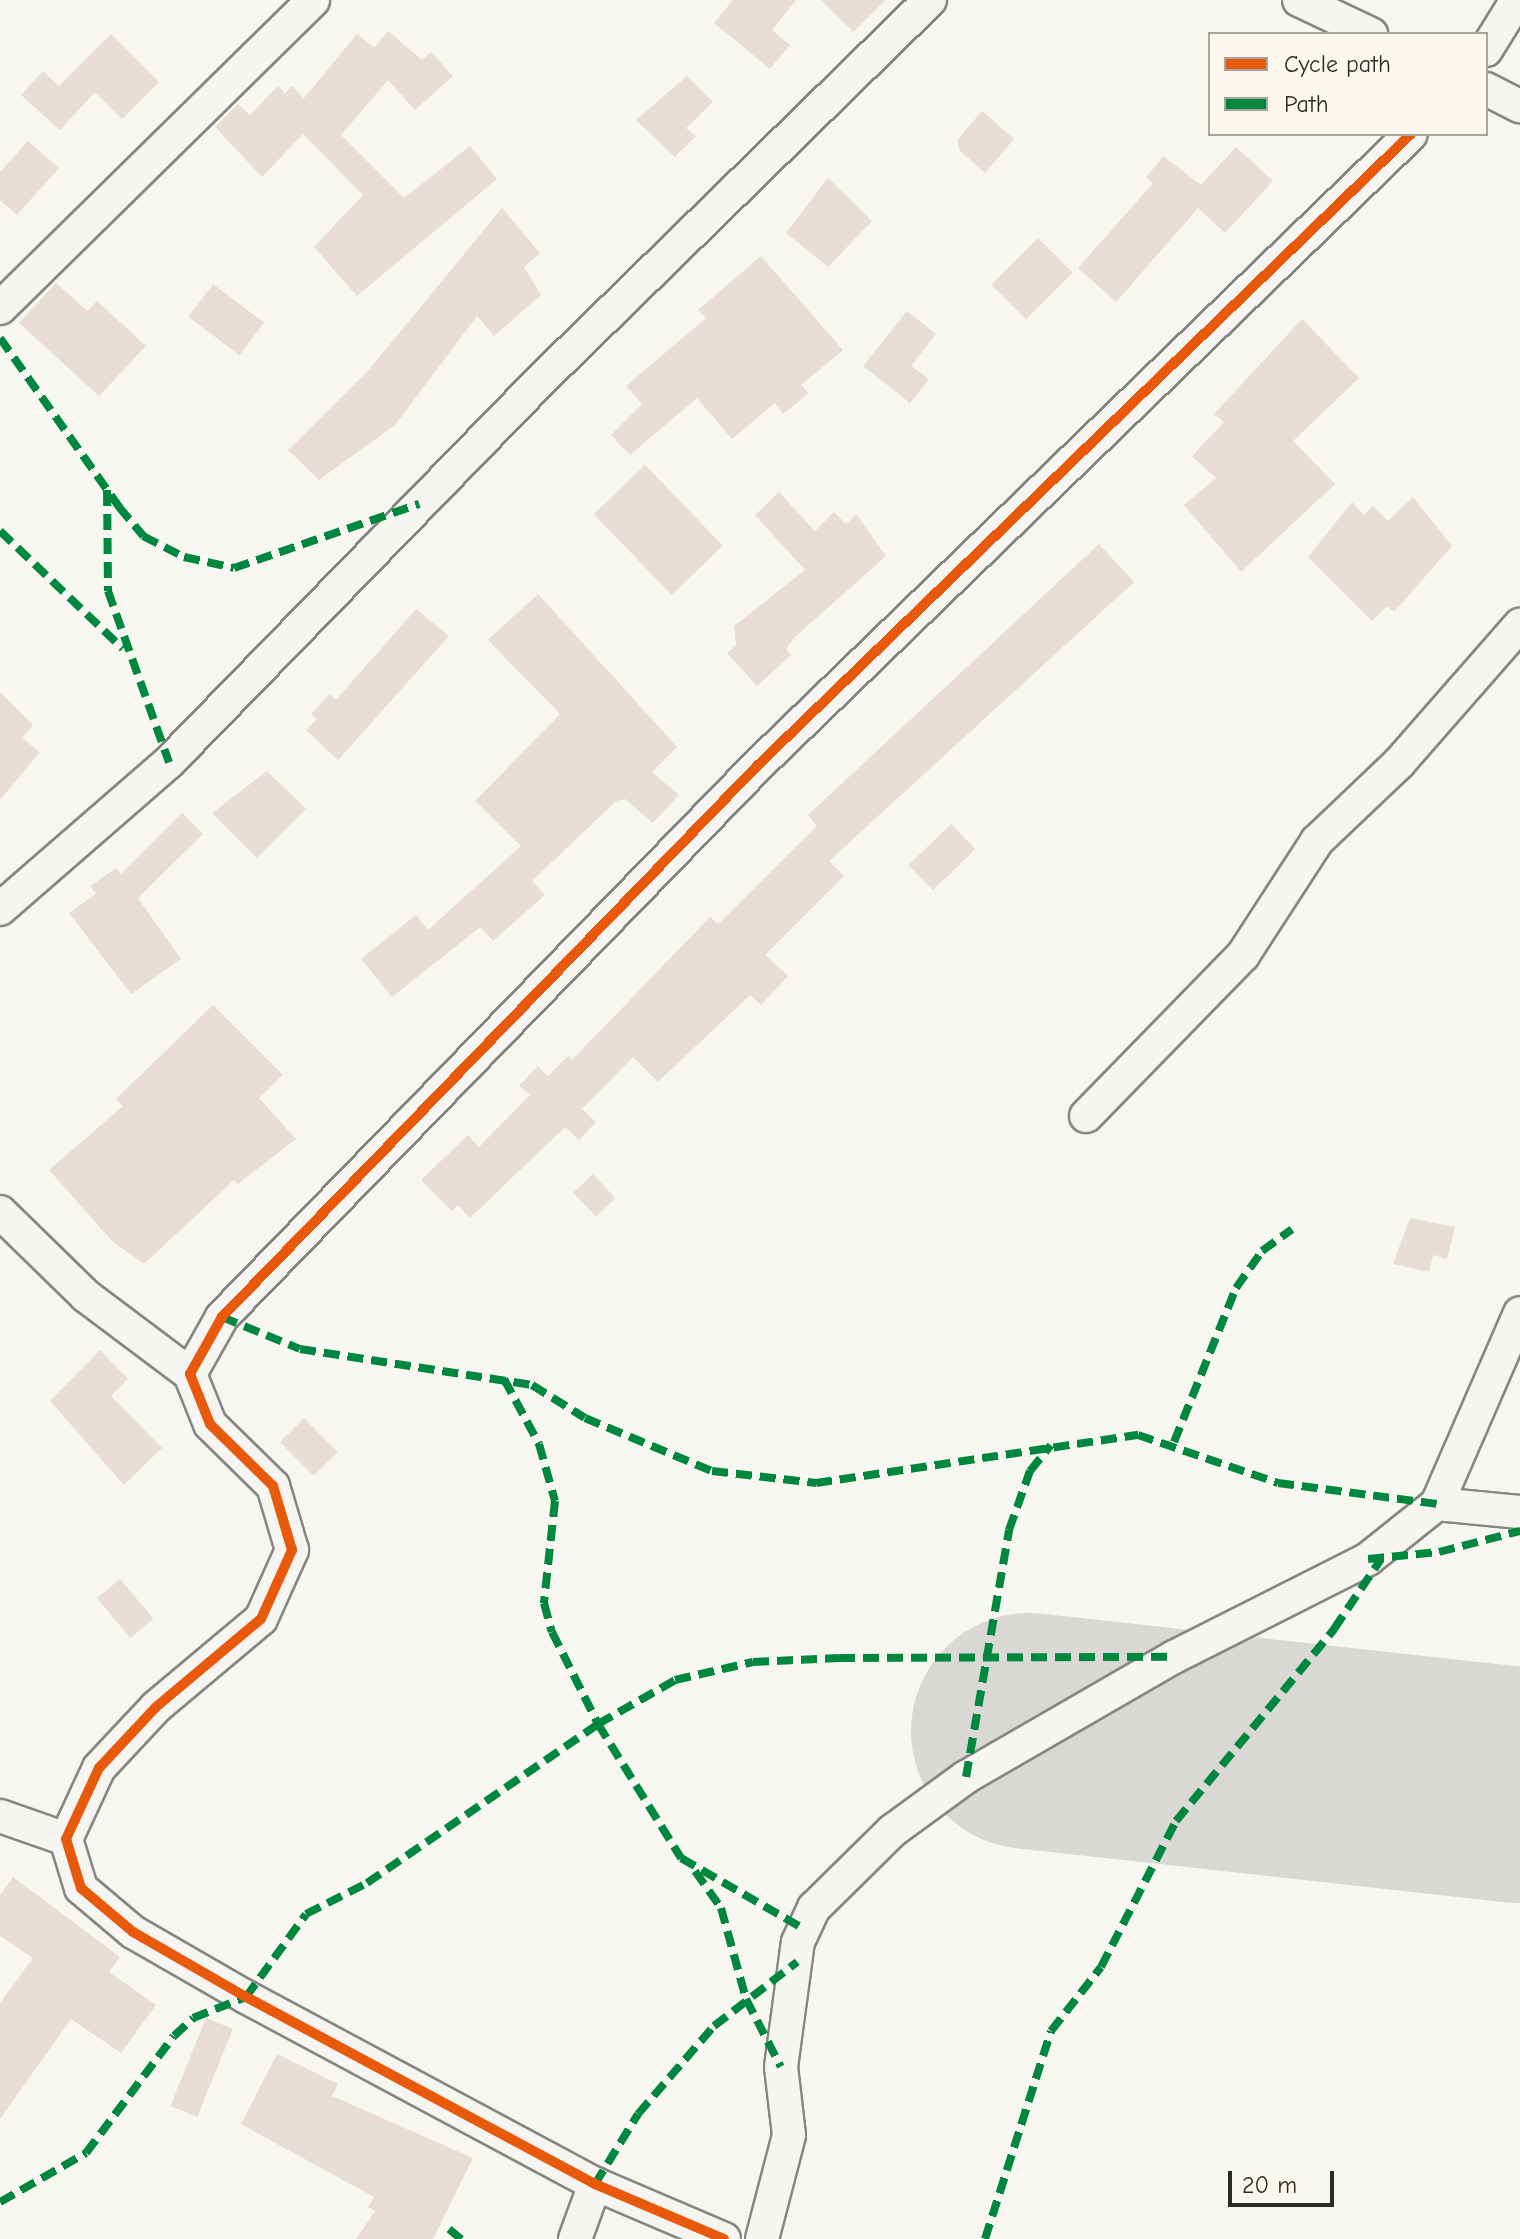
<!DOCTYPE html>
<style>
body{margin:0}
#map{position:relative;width:1520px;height:2239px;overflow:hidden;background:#f8f6f0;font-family:"Comic Neue",sans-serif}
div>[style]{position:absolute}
.runway>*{height:236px;margin:-118px;padding:0 118px;transform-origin:118px;border-radius:118px;background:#dad8d4}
.building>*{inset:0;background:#e7ddd4;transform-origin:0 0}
.roads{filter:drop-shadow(2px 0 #878684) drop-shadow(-2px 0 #878684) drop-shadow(0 2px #878684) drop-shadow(0 -2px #878684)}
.street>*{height:32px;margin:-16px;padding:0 16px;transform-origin:16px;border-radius:16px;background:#f6f5f1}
.quiet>*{height:8px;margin-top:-4px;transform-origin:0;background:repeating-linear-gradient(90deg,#00873e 0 16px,transparent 0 24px)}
.cycleway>*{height:10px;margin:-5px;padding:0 5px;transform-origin:5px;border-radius:5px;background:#e8590c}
span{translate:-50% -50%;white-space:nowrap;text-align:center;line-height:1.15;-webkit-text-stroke:6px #fbf7ec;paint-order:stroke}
.legend{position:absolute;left:1208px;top:32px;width:280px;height:104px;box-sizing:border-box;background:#fbf7ec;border:2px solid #a8a59f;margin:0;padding:10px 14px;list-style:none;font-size:24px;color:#2b2b2b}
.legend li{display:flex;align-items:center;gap:16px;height:40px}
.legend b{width:40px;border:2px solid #a8a59f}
.scale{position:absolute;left:1228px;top:2171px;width:106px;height:36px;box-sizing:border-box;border:4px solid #2b2b2b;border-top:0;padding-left:10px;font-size:24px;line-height:28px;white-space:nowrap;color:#2b2b2b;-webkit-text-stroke:6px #fbf7ec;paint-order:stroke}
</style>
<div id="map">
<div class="runway">
<div style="left:1029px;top:1731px;width:494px;rotate:6.3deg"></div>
</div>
<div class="building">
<div style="clip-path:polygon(733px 0,796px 0,772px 30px,790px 45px,770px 69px,714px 23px)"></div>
<div style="clip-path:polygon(821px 0,886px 0,853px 32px)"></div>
<div style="clip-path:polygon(388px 31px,422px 60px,431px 52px,453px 76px,415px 110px,388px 80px,341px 135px,404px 198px,470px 146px,497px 179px,357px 296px,314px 247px,363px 195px,303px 134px,262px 177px,215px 127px,238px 104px,250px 115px,278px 86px,285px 93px,292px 86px,304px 98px,357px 34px,374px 48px)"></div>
<div style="clip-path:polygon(111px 34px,159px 82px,122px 119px,95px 92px,60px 130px,21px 95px,43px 71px,59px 86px)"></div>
<div style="clip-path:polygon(687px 76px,713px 102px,686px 128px,696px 136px,675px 157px,636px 120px)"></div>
<div style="clip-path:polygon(982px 111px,1014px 139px,985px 173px,959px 150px,958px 139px)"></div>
<div style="clip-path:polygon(28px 141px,59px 168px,17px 215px,0 200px,0 172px)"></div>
<div style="clip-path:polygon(1236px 147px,1273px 181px,1225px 233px,1198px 208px,1116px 302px,1078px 268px,1153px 183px,1146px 178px,1163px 156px,1201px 185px)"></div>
<div style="clip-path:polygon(828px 178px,872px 221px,828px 267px,786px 233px)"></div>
<div style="clip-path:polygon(502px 208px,540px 253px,524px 267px,541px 295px,494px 336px,477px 316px,395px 425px,319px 480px,288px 450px,368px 371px)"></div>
<div style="left:1038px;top:238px;width:49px;height:66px;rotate:45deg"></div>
<div style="clip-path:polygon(761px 256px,843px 350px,801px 385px,809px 393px,783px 414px,775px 403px,732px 439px,697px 398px,630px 455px,611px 435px,642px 404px,626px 386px,706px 318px,698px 310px)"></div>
<div style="clip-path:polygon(56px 283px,87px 311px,97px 301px,146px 346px,99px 396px,19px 323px)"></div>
<div style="left:213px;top:284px;width:64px;height:41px;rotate:37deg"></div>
<div style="clip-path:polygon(907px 311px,936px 334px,911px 366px,929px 379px,910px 403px,863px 366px)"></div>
<div style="clip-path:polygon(1302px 319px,1359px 378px,1293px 441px,1335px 484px,1241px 572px,1184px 505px,1216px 478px,1192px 456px,1224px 422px,1214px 414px)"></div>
<div style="left:645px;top:465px;width:112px;height:71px;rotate:46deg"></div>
<div style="clip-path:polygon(779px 492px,815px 531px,834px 512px,846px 524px,856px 514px,886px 556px,795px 637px,786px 649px,791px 655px,757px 686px,727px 653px,736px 645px,734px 626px,805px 570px,755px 515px)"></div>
<div style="clip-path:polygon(1413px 497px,1452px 546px,1394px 612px,1387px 606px,1372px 621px,1308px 557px,1352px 502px,1364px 515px,1373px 506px,1388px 521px)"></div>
<div style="clip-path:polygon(1099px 544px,1134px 582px,829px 861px,844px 876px,765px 955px,788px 976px,761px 1005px,750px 995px,658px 1082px,633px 1057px,582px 1109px,596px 1122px,579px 1140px,565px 1127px,470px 1218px,458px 1205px,452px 1211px,421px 1180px,468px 1135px,479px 1147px,530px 1095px,519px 1086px,538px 1066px,548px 1076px,568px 1056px,572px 1060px,710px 917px,718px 924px,817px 826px,808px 815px)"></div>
<div style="clip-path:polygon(538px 594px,677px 747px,652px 772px,679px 795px,653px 823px,625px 799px,616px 801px,532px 881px,545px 895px,493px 941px,480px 927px,392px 997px,361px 959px,416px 915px,428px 930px,521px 846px,475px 801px,560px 714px,488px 640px)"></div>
<div style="clip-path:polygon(416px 609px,449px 636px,338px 760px,306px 730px,317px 719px,311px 714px,330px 694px,336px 700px)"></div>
<div style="clip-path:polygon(0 692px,33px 725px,22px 738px,40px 752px,0 800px)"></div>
<div style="clip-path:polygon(267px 771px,306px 809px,257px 858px,212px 813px)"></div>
<div style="clip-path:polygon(182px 813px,203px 834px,138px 898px,181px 959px,131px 994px,69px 913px,96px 894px,90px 886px,116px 868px,121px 874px)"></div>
<div style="left:951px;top:824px;width:35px;height:59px;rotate:46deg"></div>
<div style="clip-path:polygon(213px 1005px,283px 1075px,259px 1098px,296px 1139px,238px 1184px,234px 1180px,144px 1264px,112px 1241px,49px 1170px,123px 1106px,116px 1099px)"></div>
<div style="left:593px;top:1174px;width:33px;height:27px;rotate:47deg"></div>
<div style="clip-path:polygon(1410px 1218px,1455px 1227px,1447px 1259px,1433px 1255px,1429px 1272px,1393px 1264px)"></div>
<div style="clip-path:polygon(100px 1350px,128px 1379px,111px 1396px,162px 1448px,124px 1485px,50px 1401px)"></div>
<div style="left:304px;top:1418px;width:48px;height:34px;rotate:45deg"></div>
<div style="left:120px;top:1579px;width:52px;height:30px;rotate:50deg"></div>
<div style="clip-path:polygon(13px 1877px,120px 1957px,109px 1972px,156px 2005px,121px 2053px,71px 2019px,0 2119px,0 2003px,33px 1958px,0 1936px,0 1895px)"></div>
<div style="left:206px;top:2018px;width:29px;height:95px;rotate:22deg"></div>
<div style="clip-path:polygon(277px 2054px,338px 2084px,332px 2096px,473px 2158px,433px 2239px,356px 2239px,375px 2211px,368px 2207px,374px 2197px,241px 2124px)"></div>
</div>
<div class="roads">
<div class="street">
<div style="left:1299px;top:0;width:80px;rotate:25.3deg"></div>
<div style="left:1486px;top:50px;width:59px;rotate:-58.2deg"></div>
<div style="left:1486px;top:89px;width:38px;rotate:27deg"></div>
<div style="left:0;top:308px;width:439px;rotate:-44.5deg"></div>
<div style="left:0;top:909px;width:224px;rotate:-41deg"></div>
<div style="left:169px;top:762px;width:536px;rotate:-45.76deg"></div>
<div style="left:543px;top:378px;width:541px;rotate:-44.33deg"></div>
<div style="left:1086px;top:1116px;width:225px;rotate:-45.7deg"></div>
<div style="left:1243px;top:955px;width:136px;rotate:-57deg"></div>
<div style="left:1317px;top:841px;width:113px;rotate:-43.6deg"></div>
<div style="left:1399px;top:763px;width:184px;rotate:-48.8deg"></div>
<div style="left:0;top:1212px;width:120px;rotate:44.3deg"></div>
<div style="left:86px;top:1296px;width:130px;rotate:36.9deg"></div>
<div style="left:1437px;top:1504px;width:83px;rotate:5.5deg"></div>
<div style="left:0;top:1816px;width:70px;rotate:19.2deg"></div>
<div style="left:575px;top:2239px;width:59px;rotate:-70deg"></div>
<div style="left:724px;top:2239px;width:140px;rotate:-156.9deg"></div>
<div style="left:595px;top:2184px;width:396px;rotate:-151.8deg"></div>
<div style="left:246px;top:1997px;width:130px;rotate:-150.1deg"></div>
<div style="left:133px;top:1932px;width:68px;rotate:-139.8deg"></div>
<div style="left:81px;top:1888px;width:51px;rotate:-107deg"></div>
<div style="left:66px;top:1839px;width:78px;rotate:-65.1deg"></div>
<div style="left:99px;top:1768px;width:83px;rotate:-46.9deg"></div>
<div style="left:156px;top:1707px;width:137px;rotate:-40deg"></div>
<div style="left:261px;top:1619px;width:76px;rotate:-65.8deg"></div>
<div style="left:292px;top:1550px;width:67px;rotate:-106.5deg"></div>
<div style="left:273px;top:1486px;width:88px;rotate:-135.5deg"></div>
<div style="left:210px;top:1424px;width:54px;rotate:-111.8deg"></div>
<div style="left:190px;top:1374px;width:65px;rotate:-60.7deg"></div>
<div style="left:222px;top:1317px;width:768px;rotate:-45.84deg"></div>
<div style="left:757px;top:766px;width:909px;rotate:-44.02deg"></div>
<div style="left:762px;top:2239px;width:107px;rotate:-75.4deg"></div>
<div style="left:789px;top:2135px;width:68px;rotate:-96.7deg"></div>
<div style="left:781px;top:2067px;width:126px;rotate:-82.3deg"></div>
<div style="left:798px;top:1942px;width:38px;rotate:-65deg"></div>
<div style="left:814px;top:1908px;width:110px;rotate:-44.6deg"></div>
<div style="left:892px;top:1831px;width:92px;rotate:-36.1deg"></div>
<div style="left:966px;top:1777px;width:240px;rotate:-30deg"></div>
<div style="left:1174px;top:1657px;width:217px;rotate:-26.8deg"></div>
<div style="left:1368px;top:1559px;width:88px;rotate:-38.6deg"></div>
<div style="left:1437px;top:1504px;width:208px;rotate:-66.5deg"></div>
</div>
</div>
<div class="quiet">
<div style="left:0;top:338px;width:207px;rotate:54.8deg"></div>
<div style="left:119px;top:507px;width:38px;rotate:50deg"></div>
<div style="left:143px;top:536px;width:46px;rotate:27.1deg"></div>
<div style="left:184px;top:557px;width:51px;rotate:12.4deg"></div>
<div style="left:234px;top:568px;width:196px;rotate:-19.1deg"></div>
<div style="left:107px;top:490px;width:101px;rotate:89.4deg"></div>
<div style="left:108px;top:591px;width:182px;rotate:70.4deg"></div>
<div style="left:0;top:531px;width:170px;rotate:43.8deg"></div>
<div style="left:222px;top:1317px;width:84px;rotate:22.3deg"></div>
<div style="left:300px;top:1349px;width:235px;rotate:8.8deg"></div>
<div style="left:532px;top:1385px;width:62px;rotate:31.9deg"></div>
<div style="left:585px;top:1418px;width:138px;rotate:22.7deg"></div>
<div style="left:712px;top:1471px;width:105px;rotate:6.6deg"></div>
<div style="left:816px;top:1483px;width:326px;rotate:-8.5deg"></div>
<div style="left:1138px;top:1435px;width:148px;rotate:18.9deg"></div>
<div style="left:1278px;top:1483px;width:160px;rotate:7.5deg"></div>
<div style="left:504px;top:1379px;width:74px;rotate:61.7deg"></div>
<div style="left:539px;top:1444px;width:59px;rotate:74.3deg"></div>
<div style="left:555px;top:1501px;width:103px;rotate:96.2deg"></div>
<div style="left:544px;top:1603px;width:30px;rotate:75deg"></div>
<div style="left:552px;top:1632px;width:103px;rotate:63.4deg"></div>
<div style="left:598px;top:1724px;width:158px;rotate:58.2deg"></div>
<div style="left:681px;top:1858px;width:140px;rotate:30deg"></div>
<div style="left:1174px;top:1442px;width:166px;rotate:-68.1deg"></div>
<div style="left:1236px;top:1288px;width:45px;rotate:-54.9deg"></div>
<div style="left:1262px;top:1251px;width:37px;rotate:-36deg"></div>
<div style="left:1368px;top:1559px;width:71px;rotate:-5.6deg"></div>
<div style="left:1439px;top:1552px;width:84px;rotate:-14.5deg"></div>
<div style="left:966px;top:1777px;width:251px;rotate:-80.1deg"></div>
<div style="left:1009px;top:1530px;width:63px;rotate:-70.4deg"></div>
<div style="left:1030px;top:1471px;width:33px;rotate:-51deg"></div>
<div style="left:695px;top:1871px;width:45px;rotate:54.9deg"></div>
<div style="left:721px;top:1908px;width:94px;rotate:74.6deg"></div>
<div style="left:746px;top:1999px;width:76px;rotate:62.8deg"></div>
<div style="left:595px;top:2184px;width:82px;rotate:-58.4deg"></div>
<div style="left:638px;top:2114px;width:116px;rotate:-49.2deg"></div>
<div style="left:714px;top:2026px;width:105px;rotate:-37.6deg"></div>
<div style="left:0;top:2202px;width:99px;rotate:-29.7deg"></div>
<div style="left:86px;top:2153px;width:146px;rotate:-53.1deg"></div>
<div style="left:174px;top:2036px;width:26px;rotate:-43deg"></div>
<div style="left:193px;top:2018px;width:57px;rotate:-21.6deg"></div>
<div style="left:246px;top:1997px;width:102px;rotate:-54.1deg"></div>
<div style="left:306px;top:1914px;width:68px;rotate:-26.9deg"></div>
<div style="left:367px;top:1883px;width:280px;rotate:-34.5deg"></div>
<div style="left:598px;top:1724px;width:89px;rotate:-29.7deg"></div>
<div style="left:675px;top:1680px;width:80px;rotate:-13deg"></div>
<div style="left:753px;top:1662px;width:86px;rotate:-2.7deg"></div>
<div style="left:839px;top:1658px;width:335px;rotate:-0.2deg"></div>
<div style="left:449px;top:2229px;width:16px;rotate:40deg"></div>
<div style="left:985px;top:2239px;width:218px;rotate:-72.4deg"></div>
<div style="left:1051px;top:2031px;width:81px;rotate:-52deg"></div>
<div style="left:1101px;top:1967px;width:164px;rotate:-62.8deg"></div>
<div style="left:1176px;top:1821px;width:249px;rotate:-50.5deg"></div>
<div style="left:1334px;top:1629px;width:84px;rotate:-56.1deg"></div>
</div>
<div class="cycleway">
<div style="left:724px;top:2239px;width:140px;rotate:-156.9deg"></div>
<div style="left:595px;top:2184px;width:396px;rotate:-151.8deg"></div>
<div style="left:246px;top:1997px;width:130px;rotate:-150.1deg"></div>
<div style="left:133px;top:1932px;width:68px;rotate:-139.8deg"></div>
<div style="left:81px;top:1888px;width:51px;rotate:-107deg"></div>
<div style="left:66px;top:1839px;width:78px;rotate:-65.1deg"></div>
<div style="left:99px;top:1768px;width:83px;rotate:-46.9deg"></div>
<div style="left:156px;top:1707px;width:137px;rotate:-40deg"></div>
<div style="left:261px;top:1619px;width:76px;rotate:-65.8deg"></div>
<div style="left:292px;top:1550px;width:67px;rotate:-106.5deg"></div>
<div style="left:273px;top:1486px;width:88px;rotate:-135.5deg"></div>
<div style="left:210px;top:1424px;width:54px;rotate:-111.8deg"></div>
<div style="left:190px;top:1374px;width:65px;rotate:-60.7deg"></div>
<div style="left:222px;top:1317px;width:768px;rotate:-45.84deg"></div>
<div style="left:757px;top:766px;width:909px;rotate:-44.02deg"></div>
</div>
<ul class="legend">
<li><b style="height:10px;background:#e8590c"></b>Cycle path</li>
<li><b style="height:10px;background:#00873e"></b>Path</li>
</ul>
<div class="scale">20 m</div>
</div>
